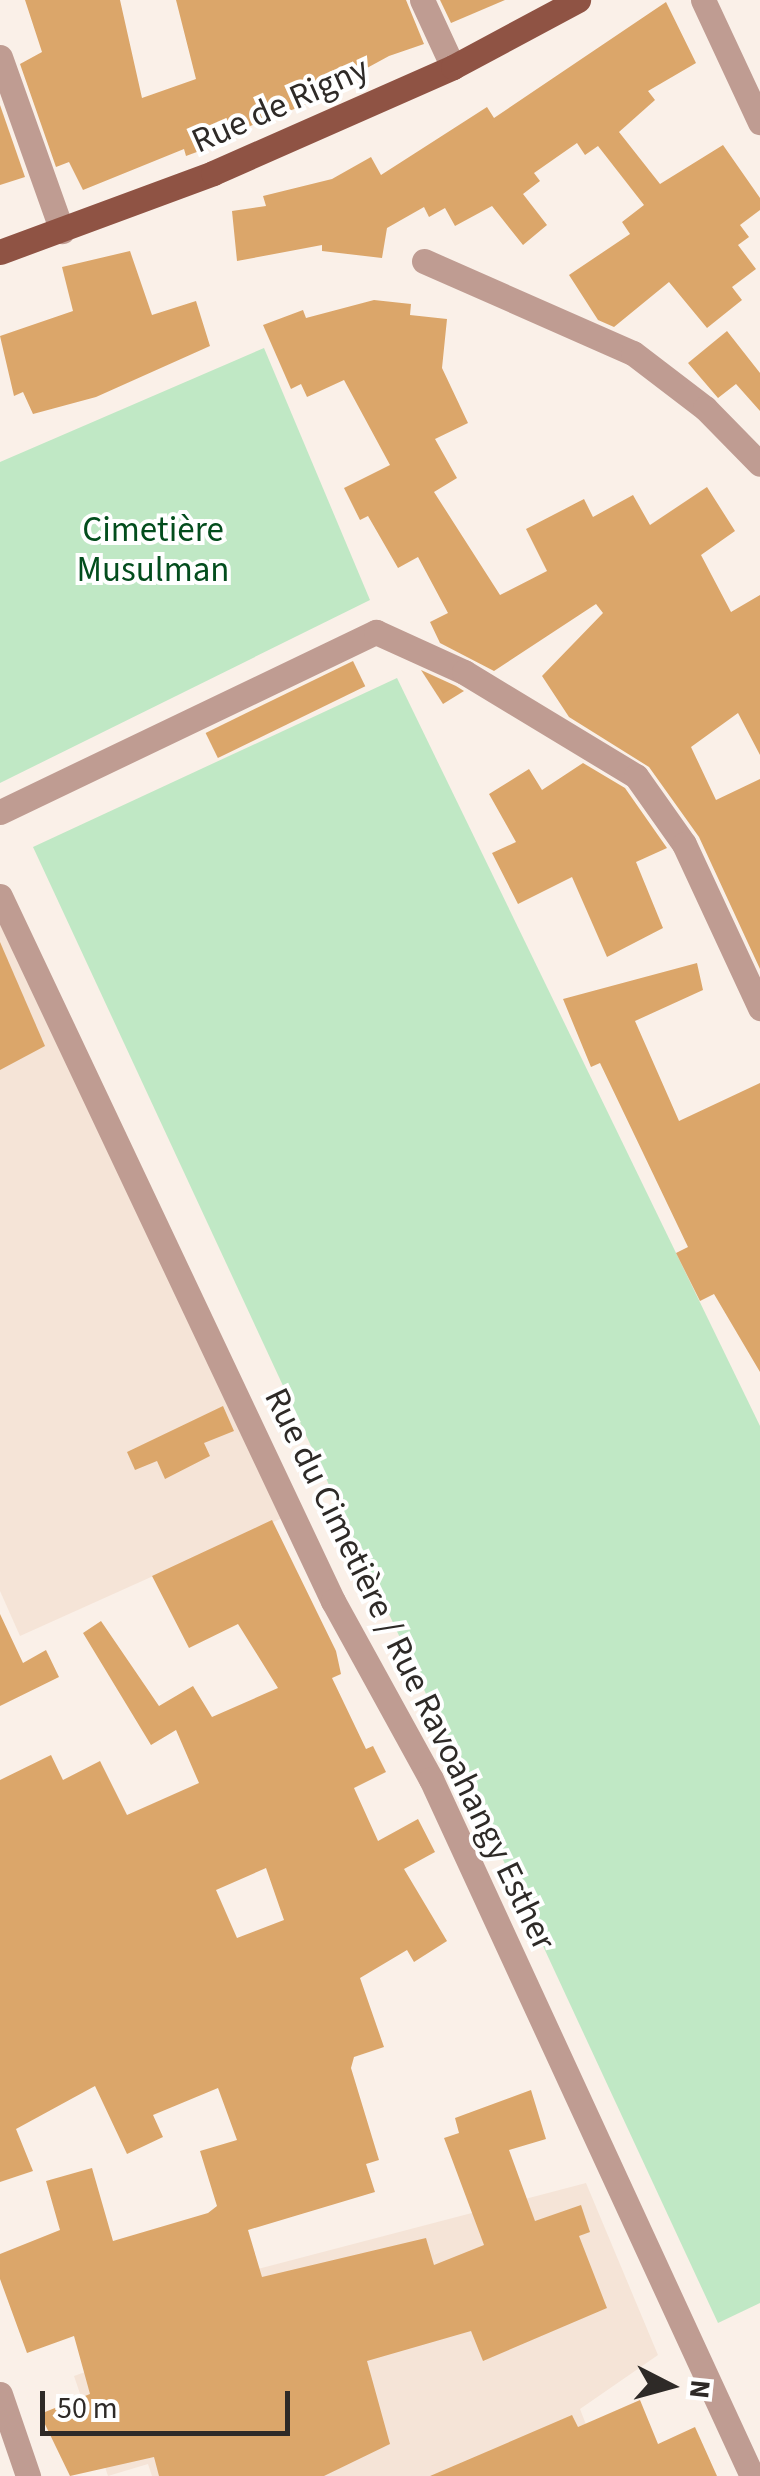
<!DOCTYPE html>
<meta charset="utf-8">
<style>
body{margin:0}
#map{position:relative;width:760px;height:2476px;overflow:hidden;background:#faf0e8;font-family:"Source Sans 3",sans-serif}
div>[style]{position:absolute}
.built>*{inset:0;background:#f5e4d7}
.green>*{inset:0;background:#c0e8c5}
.building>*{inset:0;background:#dba66a;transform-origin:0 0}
.street>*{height:25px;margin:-12.5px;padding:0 12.5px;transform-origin:12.5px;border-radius:12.5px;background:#bf9c92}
.primary>*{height:25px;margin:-12.5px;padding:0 12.5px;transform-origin:12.5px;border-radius:12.5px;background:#8f5344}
span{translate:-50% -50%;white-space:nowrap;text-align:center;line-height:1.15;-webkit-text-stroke:8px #fff;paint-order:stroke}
.street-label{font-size:35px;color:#2e2a27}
.park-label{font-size:35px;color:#034d1d}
.north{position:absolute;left:620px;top:2336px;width:100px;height:100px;-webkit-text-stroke:8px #fff;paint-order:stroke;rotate:96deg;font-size:28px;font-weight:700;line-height:40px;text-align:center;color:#2e2a27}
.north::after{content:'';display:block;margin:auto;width:35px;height:45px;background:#2e2a27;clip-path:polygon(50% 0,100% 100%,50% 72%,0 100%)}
.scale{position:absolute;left:40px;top:2391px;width:250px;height:45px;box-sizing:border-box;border:5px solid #2e2a27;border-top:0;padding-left:12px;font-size:30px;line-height:35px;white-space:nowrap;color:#2e2a27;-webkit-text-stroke:8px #fff;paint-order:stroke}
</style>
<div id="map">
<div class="built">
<div style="clip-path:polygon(0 908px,289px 1515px,20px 1636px,0 1591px)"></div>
<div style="clip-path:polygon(586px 2183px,658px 2355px,580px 2409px,606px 2476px,152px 2476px,148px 2464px,108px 2476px,74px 2376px,155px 2347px,143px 2299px)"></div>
</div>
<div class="green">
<div style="clip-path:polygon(264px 348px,370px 600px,0 783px,0 462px)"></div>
<div style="clip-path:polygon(397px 678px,760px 1426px,760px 2303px,718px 2323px,33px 847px)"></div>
</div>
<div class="building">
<div style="clip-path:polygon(25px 0,120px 0,142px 98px,196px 79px,176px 0,406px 0,424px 44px,389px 56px,321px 93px,323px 98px,211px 141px,213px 146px,186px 156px,184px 149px,83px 190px,69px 162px,56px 167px,20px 64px,42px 52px)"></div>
<div style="clip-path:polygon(440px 0,505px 0,451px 23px)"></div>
<div style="clip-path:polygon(666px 2px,696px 63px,648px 91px,655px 100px,619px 132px,660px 184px,723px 145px,760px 198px,760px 210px,740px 225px,749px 237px,738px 245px,756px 269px,732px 287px,742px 300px,707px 328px,669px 282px,614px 327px,598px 320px,569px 275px,630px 234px,622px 222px,644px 205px,598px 146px,585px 155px,577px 143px,534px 173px,540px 181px,523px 194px,547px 225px,523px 245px,492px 206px,455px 226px,445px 208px,429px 217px,424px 207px,387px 228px,382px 258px,322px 251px,322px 245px,237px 261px,232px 211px,266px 206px,263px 196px,332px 179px,371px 157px,381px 175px,487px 107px,494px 118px)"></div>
<div style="clip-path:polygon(0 105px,25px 177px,0 185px)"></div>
<div style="clip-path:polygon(130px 251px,152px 315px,196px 301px,210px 346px,96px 397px,33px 414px,23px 392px,14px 396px,0 336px,73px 311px,62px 267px)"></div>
<div style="clip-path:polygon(374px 300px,411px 304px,410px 315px,447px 319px,442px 368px,468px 423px,435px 439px,457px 478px,434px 492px,500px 595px,547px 571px,526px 529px,584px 499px,593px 517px,633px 495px,650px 525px,707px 487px,735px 531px,701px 555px,731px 612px,760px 595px,760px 755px,738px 713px,691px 747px,716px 800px,760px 779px,760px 969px,699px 837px,649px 767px,569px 717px,542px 676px,603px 613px,596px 604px,494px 671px,440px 643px,430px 622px,448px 613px,418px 557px,398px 568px,368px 516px,360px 520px,344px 488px,390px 465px,344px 380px,307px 397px,301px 384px,291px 389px,263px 325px,303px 310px,306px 318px)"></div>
<div style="clip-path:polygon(727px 331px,760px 373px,760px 411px,736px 384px,718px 398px,688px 363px)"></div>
<div style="left:353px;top:661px;width:28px;height:164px;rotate:64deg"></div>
<div style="clip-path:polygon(421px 670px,456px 686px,464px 691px,443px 704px)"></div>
<div style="clip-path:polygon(583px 763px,625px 788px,667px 848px,636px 862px,663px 928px,607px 957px,572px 877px,518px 904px,492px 853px,516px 842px,489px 794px,529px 769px,542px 790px)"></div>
<div style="clip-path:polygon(0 942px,45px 1046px,0 1070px)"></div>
<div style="clip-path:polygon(697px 963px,703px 990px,635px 1021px,679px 1121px,760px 1083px,760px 1372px,714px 1294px,700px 1301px,676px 1253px,688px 1247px,600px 1063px,591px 1067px,563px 999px)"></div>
<div style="clip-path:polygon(223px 1406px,234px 1431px,204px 1443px,210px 1456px,165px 1479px,157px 1461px,135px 1470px,127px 1452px)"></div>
<div style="clip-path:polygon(evenodd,272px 1520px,336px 1651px,341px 1674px,332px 1678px,366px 1749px,373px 1746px,386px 1772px,354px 1788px,378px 1841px,418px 1819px,435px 1852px,404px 1869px,447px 1941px,414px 1962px,407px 1950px,360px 1978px,384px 2047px,354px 2057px,351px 2068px,379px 2160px,366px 2164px,375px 2192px,248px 2230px,262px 2277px,426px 2238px,434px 2265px,484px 2245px,444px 2138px,459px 2133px,455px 2118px,531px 2090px,546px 2139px,509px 2150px,535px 2221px,581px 2205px,590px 2232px,579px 2236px,607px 2308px,483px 2361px,471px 2331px,367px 2361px,390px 2444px,324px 2476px,159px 2476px,154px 2457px,70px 2476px,40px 2414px,90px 2394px,74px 2336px,27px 2353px,0 2279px,0 2254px,60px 2230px,46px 2181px,92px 2168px,113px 2241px,208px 2213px,217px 2206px,200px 2151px,237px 2140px,218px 2088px,153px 2115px,163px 2137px,127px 2154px,95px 2086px,16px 2129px,33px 2171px,0 2182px,0 1780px,51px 1755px,63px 1780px,100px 1761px,127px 1815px,199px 1783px,176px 1730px,151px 1745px,83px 1633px,101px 1621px,159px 1706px,193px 1686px,212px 1717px,278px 1688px,238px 1624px,189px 1648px,152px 1576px,272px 1520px,266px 1868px,284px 1920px,237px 1938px,216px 1890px,266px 1868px)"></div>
<div style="clip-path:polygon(0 1614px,23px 1663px,46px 1650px,59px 1677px,0 1706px)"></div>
<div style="clip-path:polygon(640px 2400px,658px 2444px,695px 2427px,717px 2476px,430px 2476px,572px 2415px,578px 2427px)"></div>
</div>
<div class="street">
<div style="left:422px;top:0;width:74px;rotate:65.2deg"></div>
<div style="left:703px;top:0;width:135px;rotate:65deg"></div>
<div style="left:0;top:57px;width:185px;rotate:70.4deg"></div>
<div style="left:424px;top:261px;width:228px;rotate:23.8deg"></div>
<div style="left:633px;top:353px;width:91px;rotate:37.4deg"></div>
<div style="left:705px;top:408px;width:78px;rotate:45.5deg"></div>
<div style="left:0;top:812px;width:417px;rotate:-25.6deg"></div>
<div style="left:376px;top:632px;width:97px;rotate:24.4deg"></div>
<div style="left:464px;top:672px;width:201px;rotate:31.2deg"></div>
<div style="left:636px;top:776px;width:83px;rotate:54.8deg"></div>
<div style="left:684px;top:844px;width:181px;rotate:65.1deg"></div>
<div style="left:0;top:896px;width:780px;rotate:64.72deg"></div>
<div style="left:333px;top:1601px;width:203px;rotate:61.2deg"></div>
<div style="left:431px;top:1779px;width:767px;rotate:65.27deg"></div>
<div style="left:0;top:2394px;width:87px;rotate:71.1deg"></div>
</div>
<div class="primary">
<div style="left:0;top:252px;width:227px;rotate:-20.3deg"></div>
<div style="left:213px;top:173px;width:262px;rotate:-23.8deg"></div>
<div style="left:453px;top:67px;width:142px;rotate:-28.2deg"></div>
</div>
<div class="street-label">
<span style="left:280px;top:105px;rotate:-24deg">Rue de Rigny</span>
<span style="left:410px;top:1669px;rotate:64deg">Rue du Cimetière / Rue Ravoahangy Esther</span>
</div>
<div class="park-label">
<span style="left:153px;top:550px">Cimetière<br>Musulman</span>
</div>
<div class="north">N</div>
<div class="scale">50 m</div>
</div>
